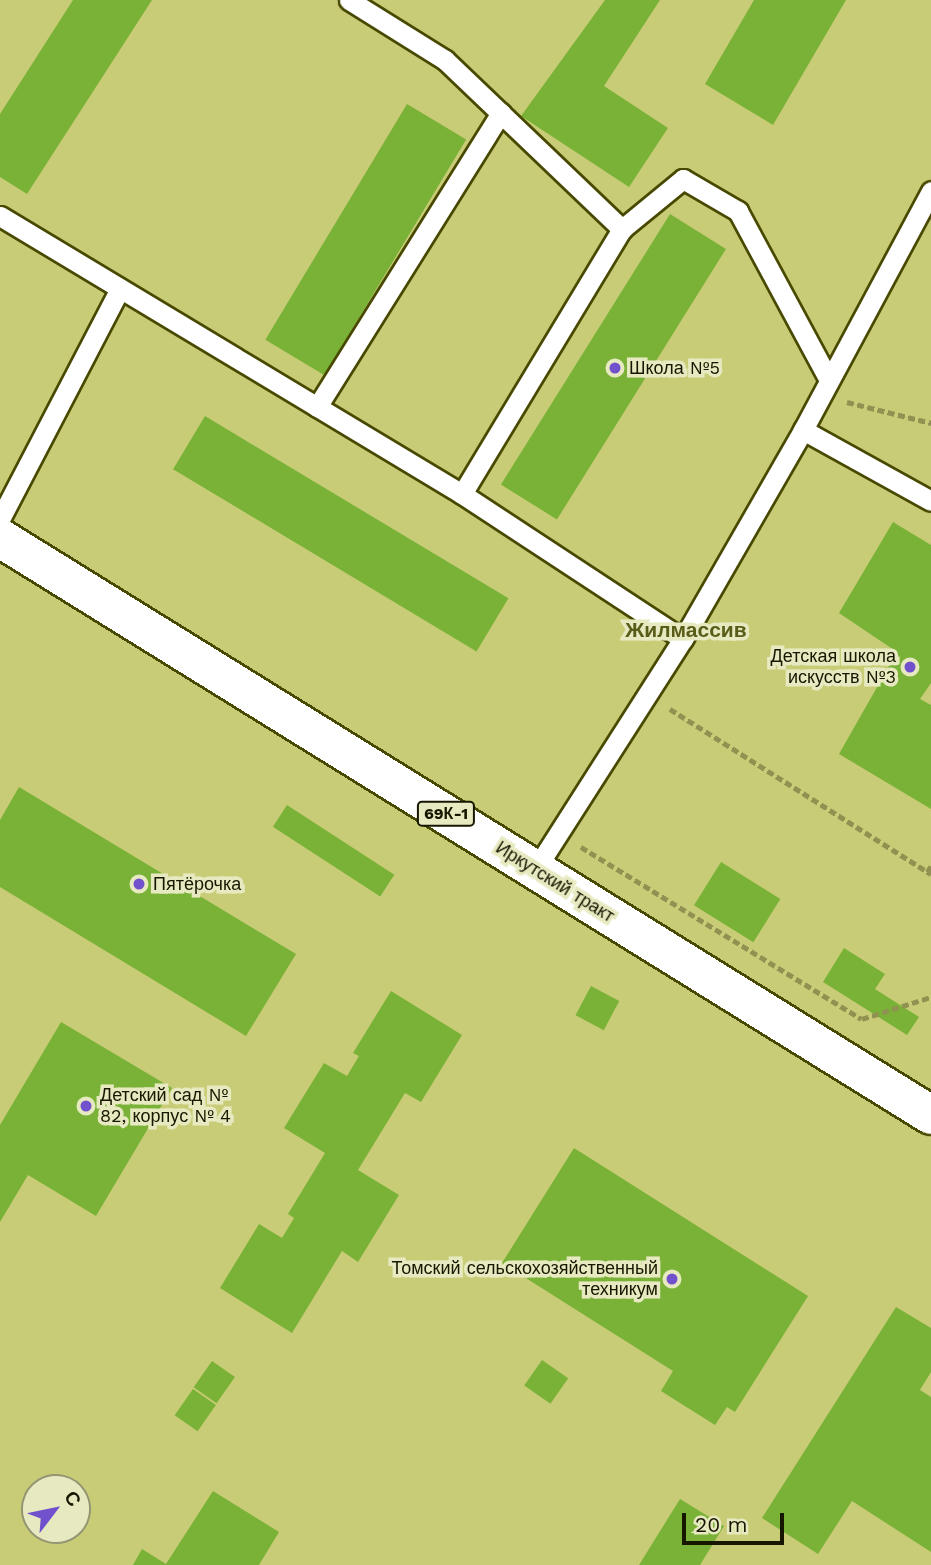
<!DOCTYPE html>
<meta charset="utf-8">
<style>
body{margin:0}
#map{position:relative;width:931px;height:1565px;overflow:hidden;background:#c8cc76;font-family:"Work Sans",sans-serif}
div>[style]{position:absolute}
.building>*{inset:0;background:#7ab237;transform-origin:0 0}
.path>*{height:4.5px;margin-top:-2.25px;transform-origin:0;background:repeating-linear-gradient(90deg,#8f9250 0 7px,transparent 0 10.5px)}
.roads{filter:drop-shadow(2px 0 #484900) drop-shadow(-2px 0 #484900) drop-shadow(0 2px #484900) drop-shadow(0 -2px #484900)}
.lane>*{height:19px;margin:-9.5px;padding:0 9.5px;transform-origin:9.5px;border-radius:9.5px;background:#fff}
.primary>*{height:38px;margin:-19px;padding:0 19px;transform-origin:19px;border-radius:19px;background:#fff}
.dots>*{width:19px;height:19px;translate:-50% -50%;box-sizing:border-box;border:4px solid #e7eac0;border-radius:50%}
span{translate:-50% -50%;white-space:nowrap;text-align:center;line-height:1.15;-webkit-text-stroke:7px #e7eac0;paint-order:stroke}
.shield-label span{padding:2px 5px;background:#e7eac0;border:2px solid;border-radius:5px;-webkit-text-stroke-width:0}
.shield-label{font-size:16px;color:#171700;font-weight:700}
.poi-label{font-size:18px;color:#171700}
.left{translate:0 -50%;text-align:left}
.right{translate:-100% -50%;text-align:right}
.street-label{font-size:18px;color:#171700}
.quarter-label{font-size:21px;color:#5a5c19;font-weight:700}
.north{position:absolute;left:21px;top:1474px;width:70px;height:70px;box-sizing:border-box;background:#e7eac0;border:2px solid #949673;border-radius:50%;rotate:58deg;font-size:19px;font-weight:700;line-height:28px;text-align:center;color:#171700}
.north::after{content:'';display:block;margin:auto;width:24px;height:32px;background:#7152cc;clip-path:polygon(50% 0,100% 100%,50% 72%,0 100%)}
.scale{position:absolute;left:682px;top:1513px;width:102px;height:32px;box-sizing:border-box;border:4px solid #171700;border-top:0;padding-left:9px;font-size:21px;line-height:24px;white-space:nowrap;color:#171700;-webkit-text-stroke:5px #e7eac0;paint-order:stroke}
</style>
<div id="map">
<div class="building">
<div style="clip-path:polygon(73px 0,152px 0,27px 194px,0 177px,0 114px)"></div>
<div style="clip-path:polygon(605px 0,660px 0,604px 86px,668px 128px,629px 187px,521px 116px)"></div>
<div style="clip-path:polygon(754px 0,846px 0,773px 125px,705px 84px)"></div>
<div style="left:407px;top:104px;width:69px;height:275px;rotate:31deg"></div>
<div style="left:670px;top:214px;width:66px;height:319px;rotate:32deg"></div>
<div style="left:205px;top:416px;width:354px;height:62px;rotate:31deg"></div>
<div style="clip-path:polygon(893px 522px,931px 545px,931px 683px,920px 699px,931px 705px,931px 809px,839px 754px,897px 652px,839px 613px)"></div>
<div style="clip-path:polygon(19px 787px,296px 954px,246px 1036px,0 887px,0 820px)"></div>
<div style="left:287px;top:805px;width:128px;height:26px;rotate:33deg"></div>
<div style="left:721px;top:862px;width:70px;height:51px;rotate:32deg"></div>
<div style="clip-path:polygon(844px 948px,885px 974px,875px 989px,919px 1017px,907px 1035px,823px 982px)"></div>
<div style="left:591px;top:986px;width:32px;height:33px;rotate:28deg"></div>
<div style="clip-path:polygon(391px 991px,462px 1035px,421px 1102px,405px 1093px,358px 1170px,399px 1195px,358px 1262px,342px 1251px,292px 1333px,220px 1288px,259px 1224px,282px 1238px,294px 1218px,288px 1214px,325px 1153px,284px 1128px,324px 1063px,347px 1076px,359px 1056px,353px 1053px)"></div>
<div style="clip-path:polygon(61px 1022px,172px 1088px,96px 1216px,28px 1175px,0 1222px,0 1125px)"></div>
<div style="clip-path:polygon(574px 1148px,808px 1296px,735px 1412px,727px 1407px,715px 1425px,661px 1391px,673px 1371px,502px 1263px)"></div>
<div style="clip-path:polygon(896px 1307px,931px 1328px,931px 1372px,920px 1390px,931px 1397px,931px 1552px,852px 1501px,818px 1554px,762px 1518px)"></div>
<div style="left:542px;top:1360px;width:32px;height:31px;rotate:35deg"></div>
<div style="left:212px;top:1361px;width:28px;height:32px;rotate:35deg"></div>
<div style="left:193px;top:1389px;width:28px;height:32px;rotate:35deg"></div>
<div style="clip-path:polygon(213px 1491px,279px 1532px,259px 1565px,133px 1565px,142px 1549px,166px 1564px)"></div>
<div style="clip-path:polygon(680px 1499px,724px 1526px,700px 1565px,639px 1565px)"></div>
</div>
<div class="path">
<div style="left:847px;top:402px;width:87px;rotate:14deg"></div>
<div style="left:670px;top:709px;width:309px;rotate:32.3deg"></div>
<div style="left:581px;top:847px;width:329px;rotate:31.5deg"></div>
<div style="left:862px;top:1019px;width:72px;rotate:-17.7deg"></div>
<div style="left:927px;top:872px;width:7px;rotate:-56deg"></div>
</div>
<div class="roads">
<div class="lane">
<div style="left:349px;top:0;width:113px;rotate:32deg"></div>
<div style="left:445px;top:60px;width:245px;rotate:43.7deg"></div>
<div style="left:0;top:216px;width:539px;rotate:31.04deg"></div>
<div style="left:462px;top:494px;width:264px;rotate:33.3deg"></div>
<div style="left:317px;top:407px;width:347px;rotate:-58deg"></div>
<div style="left:803px;top:430px;width:146px;rotate:29deg"></div>
<div style="left:462px;top:494px;width:310px;rotate:-58.9deg"></div>
<div style="left:622px;top:229px;width:79px;rotate:-39.3deg"></div>
<div style="left:683px;top:179px;width:64px;rotate:30.2deg"></div>
<div style="left:738px;top:211px;width:190px;rotate:61.7deg"></div>
<div style="left:0;top:519px;width:260px;rotate:-62.5deg"></div>
<div style="left:535px;top:870px;width:274px;rotate:-57.4deg"></div>
<div style="left:683px;top:639px;width:241px;rotate:-60.1deg"></div>
<div style="left:803px;top:430px;width:271px;rotate:-61.8deg"></div>
</div>
<div class="primary">
<div style="left:0;top:538px;width:1095px;rotate:31.79deg"></div>
</div>
</div>
<div class="dots">
<div style="left:615px;top:368px;background:#7152cc"></div>
<div style="left:910px;top:667px;background:#7152cc"></div>
<div style="left:139px;top:884px;background:#7152cc"></div>
<div style="left:86px;top:1106px;background:#7152cc"></div>
<div style="left:672px;top:1279px;background:#7152cc"></div>
</div>
<div class="shield-label">
<span style="left:446px;top:814px">69К-1</span>
</div>
<div class="poi-label">
<span class="left" style="left:629px;top:368px">Школа №5</span>
<span class="right" style="left:896px;top:667px">Детская школа<br>искусств №3</span>
<span class="left" style="left:153px;top:884px">Пятёрочка</span>
<span class="left" style="left:100px;top:1106px">Детский сад №<br>82, корпус № 4</span>
<span class="right" style="left:658px;top:1279px">Томский сельскохозяйственный<br>техникум</span>
</div>
<div class="street-label">
<span style="left:555px;top:882px;rotate:32deg">Иркутский тракт</span>
</div>
<div class="quarter-label">
<span style="left:686px;top:630px">Жилмассив</span>
</div>
<div class="north">С</div>
<div class="scale">20 m</div>
</div>
